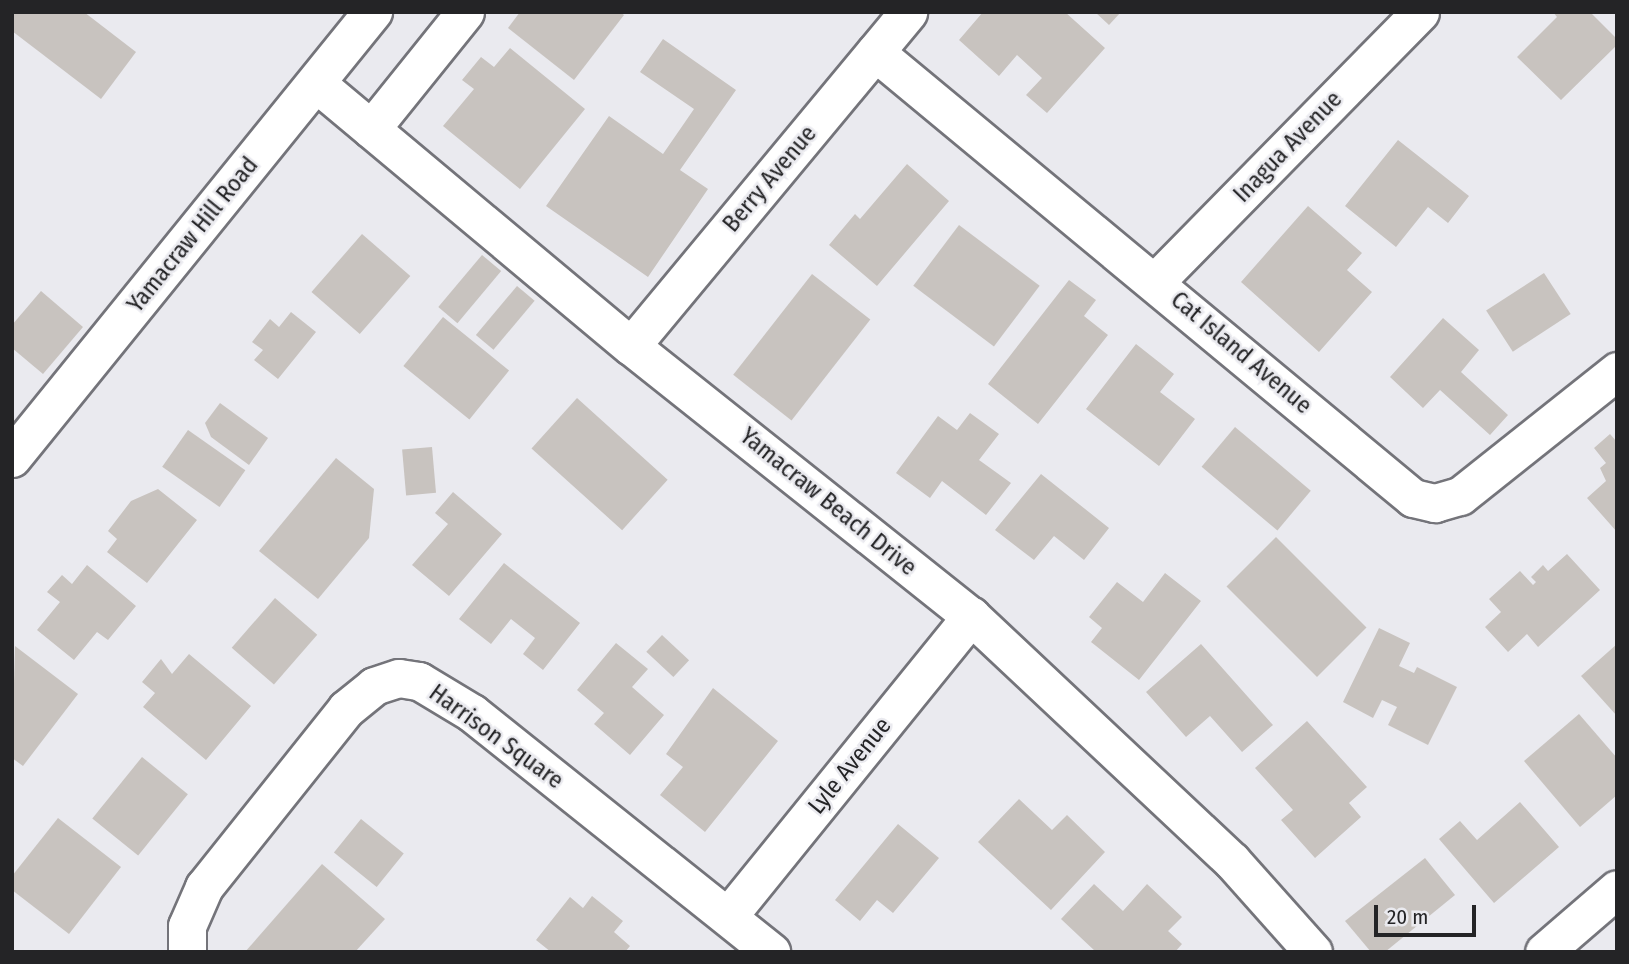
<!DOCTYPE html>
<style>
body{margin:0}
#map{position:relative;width:1629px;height:964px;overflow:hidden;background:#eaeaef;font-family:"Fira Sans Condensed",sans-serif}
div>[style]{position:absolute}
.building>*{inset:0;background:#c8c3bf;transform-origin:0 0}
.roads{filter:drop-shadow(2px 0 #74747a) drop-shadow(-2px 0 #74747a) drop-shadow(0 2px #74747a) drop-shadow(0 -2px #74747a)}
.minor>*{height:37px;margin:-18.5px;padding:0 18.5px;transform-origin:18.5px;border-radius:18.5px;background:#fff}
.secondary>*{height:38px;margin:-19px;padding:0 19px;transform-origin:19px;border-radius:19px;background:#fff}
span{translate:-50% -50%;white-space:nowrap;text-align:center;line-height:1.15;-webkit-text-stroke:5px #eaeaef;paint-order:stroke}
.street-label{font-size:24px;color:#242426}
.frame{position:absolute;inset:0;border:14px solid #242426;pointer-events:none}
.scale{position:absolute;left:1374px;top:905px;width:102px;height:32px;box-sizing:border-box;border:4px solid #242426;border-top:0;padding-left:9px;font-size:21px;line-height:24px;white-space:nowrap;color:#242426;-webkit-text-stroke:5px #eaeaef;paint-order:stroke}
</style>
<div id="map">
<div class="building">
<div style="clip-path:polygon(12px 12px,84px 12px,136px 52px,101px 99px,12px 31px)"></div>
<div style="clip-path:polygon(520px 12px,620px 12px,624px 15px,574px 80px,508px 28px)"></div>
<div style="clip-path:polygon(983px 12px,1065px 12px,1105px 48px,1047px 113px,1026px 95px,1042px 78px,1017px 55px,999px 76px,959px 40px)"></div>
<div style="clip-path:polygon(1095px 12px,1121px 12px,1109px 25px)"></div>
<div style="clip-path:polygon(1553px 12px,1590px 12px,1617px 39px,1617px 45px,1561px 100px,1517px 57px,1557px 17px)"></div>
<div style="clip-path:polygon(663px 39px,736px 90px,680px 170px,708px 189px,648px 277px,546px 206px,609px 116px,663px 154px,694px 109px,640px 72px)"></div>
<div style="clip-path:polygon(510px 48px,585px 109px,520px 189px,443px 126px,474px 89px,462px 80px,481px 57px,494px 67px)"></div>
<div style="clip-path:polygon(1398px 140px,1469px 196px,1448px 223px,1428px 207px,1396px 247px,1345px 206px)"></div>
<div style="clip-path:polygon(907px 164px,949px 201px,877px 286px,829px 245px,855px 214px,860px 219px)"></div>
<div style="clip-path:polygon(1308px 206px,1362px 253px,1347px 270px,1372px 292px,1319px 352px,1241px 282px)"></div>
<div style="left:959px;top:225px;width:101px;height:76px;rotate:37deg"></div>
<div style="left:362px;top:234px;width:64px;height:77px;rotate:41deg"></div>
<div style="left:482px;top:255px;width:25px;height:68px;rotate:40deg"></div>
<div style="left:1544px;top:273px;width:49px;height:69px;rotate:57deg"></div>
<div style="left:812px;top:274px;width:74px;height:128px;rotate:38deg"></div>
<div style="clip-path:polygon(1069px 280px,1096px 300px,1084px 316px,1108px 335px,1038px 424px,988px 384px)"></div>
<div style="left:517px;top:286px;width:23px;height:64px;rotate:40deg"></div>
<div style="clip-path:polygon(41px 291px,83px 327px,43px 374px,12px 348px,12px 325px)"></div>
<div style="clip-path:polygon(291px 312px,316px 332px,278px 379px,254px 360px,263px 350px,252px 342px,270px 319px,279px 327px)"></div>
<div style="left:443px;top:317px;width:85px;height:63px;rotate:39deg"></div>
<div style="clip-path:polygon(1443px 318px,1479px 350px,1461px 372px,1508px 415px,1490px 435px,1440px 390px,1423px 408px,1390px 377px)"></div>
<div style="clip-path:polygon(1136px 344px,1174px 374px,1160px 392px,1195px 419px,1159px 466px,1086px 409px)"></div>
<div style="left:577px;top:398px;width:122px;height:68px;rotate:42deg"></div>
<div style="clip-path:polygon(220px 403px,268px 438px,249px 465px,211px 437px,205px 423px)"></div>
<div style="clip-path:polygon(970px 413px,999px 434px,979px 460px,1011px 483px,986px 515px,942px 481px,930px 498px,896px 473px,938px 416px,957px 430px)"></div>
<div style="left:1235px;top:427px;width:99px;height:52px;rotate:40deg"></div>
<div style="left:188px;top:430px;width:70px;height:45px;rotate:35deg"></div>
<div style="clip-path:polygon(1610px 434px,1617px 442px,1617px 532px,1587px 498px,1606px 481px,1600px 468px,1606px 463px,1594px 448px)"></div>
<div style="left:432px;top:447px;width:46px;height:30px;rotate:85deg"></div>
<div style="clip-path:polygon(336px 458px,374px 489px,369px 538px,318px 599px,259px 551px)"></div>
<div style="clip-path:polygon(1041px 474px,1109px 528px,1084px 560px,1054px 536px,1034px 560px,995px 530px)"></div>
<div style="clip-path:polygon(158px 489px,197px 520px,147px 583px,107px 552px,117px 539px,108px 531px,131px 501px)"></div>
<div style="clip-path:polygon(453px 492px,502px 534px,449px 596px,412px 565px,448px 524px,435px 513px)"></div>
<div style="left:1276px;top:537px;width:128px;height:70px;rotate:45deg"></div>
<div style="clip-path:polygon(1567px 554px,1600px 590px,1538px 647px,1527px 634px,1508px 652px,1485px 627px,1501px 612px,1489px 599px,1520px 571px,1533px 585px,1536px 582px,1531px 577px,1543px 565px,1548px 571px)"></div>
<div style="clip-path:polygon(504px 563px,580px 623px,543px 670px,523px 654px,535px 638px,511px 619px,491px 644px,459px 619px)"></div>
<div style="clip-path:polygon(87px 565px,136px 606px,108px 640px,97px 632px,74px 660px,37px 630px,60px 602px,47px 592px,62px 575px,72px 584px)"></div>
<div style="clip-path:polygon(1165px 573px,1201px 601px,1139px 680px,1091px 642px,1102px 628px,1089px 617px,1117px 582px,1143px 602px)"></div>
<div style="left:275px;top:598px;width:56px;height:66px;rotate:41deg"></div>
<div style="clip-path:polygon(1379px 628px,1410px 643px,1399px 666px,1414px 673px,1417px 667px,1457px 687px,1428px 745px,1388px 725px,1397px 707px,1382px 700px,1373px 718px,1343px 702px)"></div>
<div style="left:662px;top:635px;width:37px;height:23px;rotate:43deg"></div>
<div style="clip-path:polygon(616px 643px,648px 669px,632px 687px,664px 715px,630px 755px,594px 724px,604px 713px,577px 690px)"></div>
<div style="clip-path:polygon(1201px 644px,1273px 725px,1242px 752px,1210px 716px,1186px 737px,1146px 692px)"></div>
<div style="clip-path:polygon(1617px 644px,1617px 716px,1581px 676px)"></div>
<div style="clip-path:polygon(15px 646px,78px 694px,23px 766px,12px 758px)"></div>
<div style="clip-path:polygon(189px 654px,251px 706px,206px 760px,143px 707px,155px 693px,142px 682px,161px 659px,172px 674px)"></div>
<div style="clip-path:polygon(713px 688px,778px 741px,705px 832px,660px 795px,683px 767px,666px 754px)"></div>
<div style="clip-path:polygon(1579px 714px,1617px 758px,1617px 795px,1580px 827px,1524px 761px)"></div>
<div style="clip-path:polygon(1307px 721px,1367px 787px,1349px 803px,1361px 817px,1315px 858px,1281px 820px,1293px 810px,1255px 768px)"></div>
<div style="left:142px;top:757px;width:59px;height:79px;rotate:39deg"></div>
<div style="clip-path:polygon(1019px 799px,1052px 830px,1067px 815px,1105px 852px,1051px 910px,978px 842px)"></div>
<div style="clip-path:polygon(1520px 802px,1559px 847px,1494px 903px,1439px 839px,1460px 821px,1477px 840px)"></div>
<div style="clip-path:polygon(58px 818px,121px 867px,69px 934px,12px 890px,12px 876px)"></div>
<div style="left:361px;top:819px;width:55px;height:43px;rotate:39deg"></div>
<div style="clip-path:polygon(898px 824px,939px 858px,893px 913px,877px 900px,860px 921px,835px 900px)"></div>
<div style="clip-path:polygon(1425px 858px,1455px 895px,1385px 952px,1371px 952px,1345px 921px)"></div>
<div style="clip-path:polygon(322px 864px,385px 919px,355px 952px,245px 952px)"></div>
<div style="clip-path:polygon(1094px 884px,1123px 911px,1147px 884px,1182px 917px,1168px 931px,1182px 944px,1175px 952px,1096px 952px,1061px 919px)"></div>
<div style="clip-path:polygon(592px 896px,623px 921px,614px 932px,630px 946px,625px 952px,551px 952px,536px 940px,570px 897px,583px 908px)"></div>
</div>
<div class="roads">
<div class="minor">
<div style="left:875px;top:52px;width:699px;rotate:39.66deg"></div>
<div style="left:1413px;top:498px;width:23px;rotate:13deg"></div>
<div style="left:1435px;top:503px;width:26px;rotate:-16deg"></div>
<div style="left:1460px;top:496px;width:201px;rotate:-38.5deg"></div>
<div style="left:316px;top:83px;width:410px;rotate:39.9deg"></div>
<div style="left:631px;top:346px;width:434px;rotate:38.5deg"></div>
<div style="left:971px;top:616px;width:358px;rotate:43.2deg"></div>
<div style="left:1232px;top:861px;width:122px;rotate:48.3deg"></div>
<div style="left:371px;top:129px;width:150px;rotate:-51.2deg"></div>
<div style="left:1155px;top:282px;width:378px;rotate:-45.5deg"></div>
<div style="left:631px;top:346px;width:434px;rotate:-50.3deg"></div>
<div style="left:729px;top:915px;width:385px;rotate:-51deg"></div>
<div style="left:187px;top:952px;width:26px;rotate:-90deg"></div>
<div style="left:187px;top:926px;width:43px;rotate:-66.4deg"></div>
<div style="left:204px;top:887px;width:228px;rotate:-51.4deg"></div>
<div style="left:346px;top:709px;width:36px;rotate:-39deg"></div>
<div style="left:374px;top:686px;width:26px;rotate:-18deg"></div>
<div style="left:399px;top:678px;width:20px;rotate:9deg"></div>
<div style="left:419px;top:681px;width:62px;rotate:31.1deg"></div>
<div style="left:472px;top:713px;width:383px;rotate:38.6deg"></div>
<div style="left:1544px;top:952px;width:96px;rotate:-40.8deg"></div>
</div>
<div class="secondary">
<div style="left:12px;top:458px;width:574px;rotate:-51.01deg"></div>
</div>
</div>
<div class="street-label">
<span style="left:1288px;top:147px;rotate:-46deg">Inagua Avenue</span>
<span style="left:770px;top:179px;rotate:-50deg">Berry Avenue</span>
<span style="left:193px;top:235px;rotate:-51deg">Yamacraw Hill Road</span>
<span style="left:1241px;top:353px;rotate:40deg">Cat Island Avenue</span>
<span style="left:828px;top:502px;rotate:39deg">Yamacraw Beach Drive</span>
<span style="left:496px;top:737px;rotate:36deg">Harrison Square</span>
<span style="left:850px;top:766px;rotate:-51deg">Lyle Avenue</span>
</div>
<div class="frame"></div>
<div class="scale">20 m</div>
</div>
